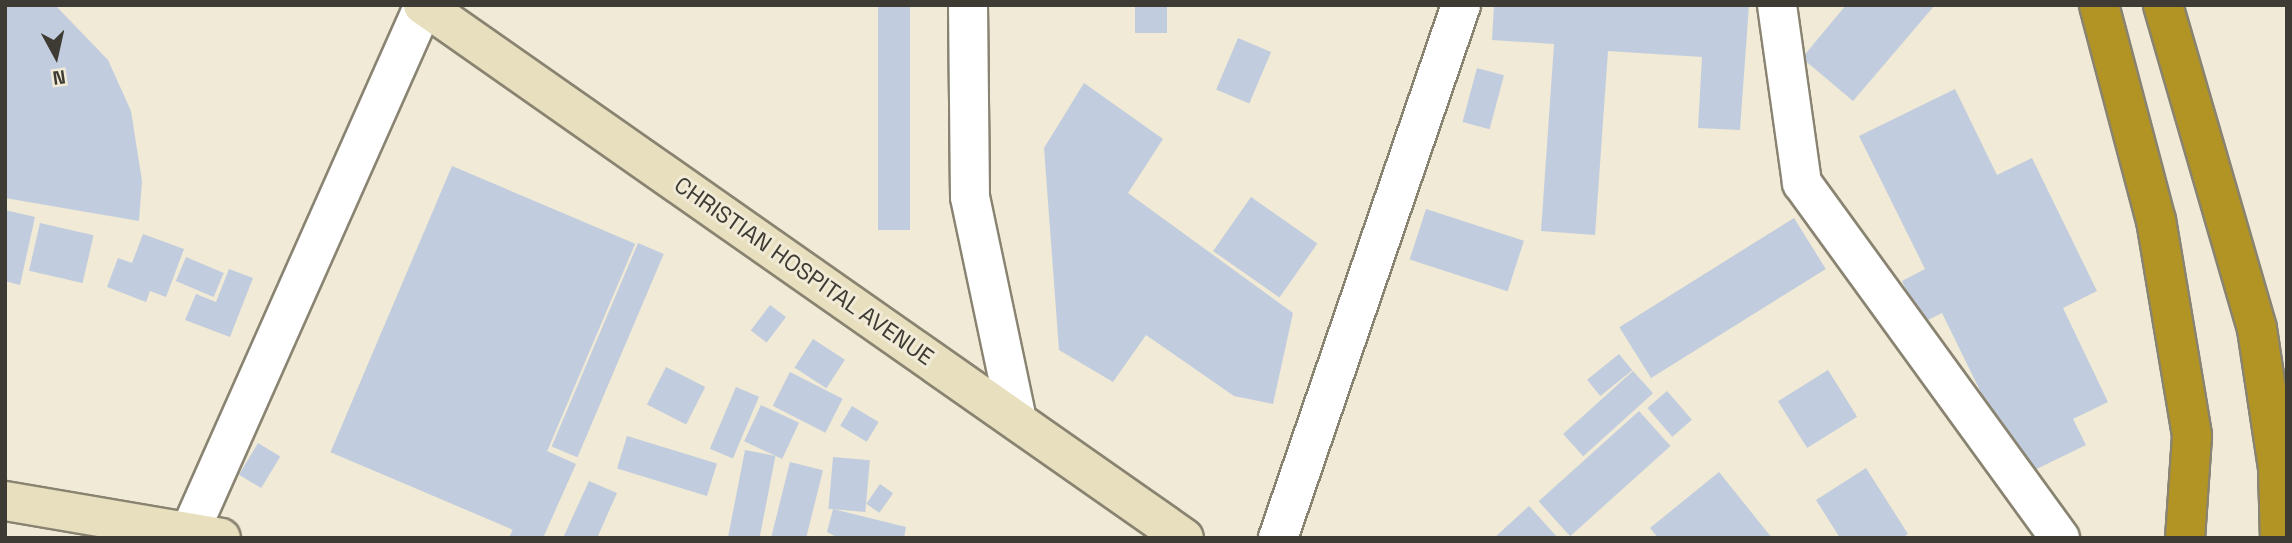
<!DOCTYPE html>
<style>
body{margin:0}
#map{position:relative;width:2292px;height:543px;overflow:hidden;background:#f0ead6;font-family:"Space Grotesk",sans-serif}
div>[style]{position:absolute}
.building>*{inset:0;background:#c1cdde;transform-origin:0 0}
.roads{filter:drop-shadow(2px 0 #898371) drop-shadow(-2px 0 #898371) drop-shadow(0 2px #898371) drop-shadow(0 -2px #898371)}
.street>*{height:38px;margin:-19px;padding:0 19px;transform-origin:19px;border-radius:19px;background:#fff}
.secondary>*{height:38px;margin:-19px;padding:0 19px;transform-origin:19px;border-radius:19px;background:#e8dfbe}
.highway>*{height:38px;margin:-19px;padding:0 19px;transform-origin:19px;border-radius:19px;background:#b29425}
span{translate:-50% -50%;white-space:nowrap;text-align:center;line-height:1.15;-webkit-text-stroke:6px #f0ead6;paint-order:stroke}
.street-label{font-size:23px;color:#3d3b33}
.frame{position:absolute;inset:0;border:7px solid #3d3b33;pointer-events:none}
.north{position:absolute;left:21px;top:21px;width:70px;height:70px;-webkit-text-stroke:5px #f0ead6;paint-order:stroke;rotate:172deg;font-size:19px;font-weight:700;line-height:28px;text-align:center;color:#3d3b33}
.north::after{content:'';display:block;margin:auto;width:24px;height:32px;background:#3d3b33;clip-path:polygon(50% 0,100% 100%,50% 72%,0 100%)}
</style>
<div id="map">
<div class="building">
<div style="clip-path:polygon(5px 5px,55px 5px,108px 60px,131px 111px,142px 181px,139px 221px,5px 198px)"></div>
<div style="left:878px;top:5px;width:32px;height:225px"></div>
<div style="left:1135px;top:5px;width:32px;height:28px"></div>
<div style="clip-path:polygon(1494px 5px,1749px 5px,1740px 130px,1698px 128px,1702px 57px,1608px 51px,1595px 235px,1541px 231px,1554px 44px,1492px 40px)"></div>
<div style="clip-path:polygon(1846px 5px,1935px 5px,1853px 101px,1802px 58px)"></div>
<div style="left:1238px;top:38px;width:36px;height:56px;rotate:23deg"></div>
<div style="left:1477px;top:68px;width:28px;height:56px;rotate:15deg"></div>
<div style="clip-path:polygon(1084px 83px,1163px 139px,1128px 193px,1293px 313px,1273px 404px,1234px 396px,1146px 335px,1113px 382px,1059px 350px,1044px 148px)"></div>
<div style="clip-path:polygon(1955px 89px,1997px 175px,2032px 158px,2097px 291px,2063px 308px,2108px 402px,2073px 419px,2086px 445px,2022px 476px,1942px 313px,1922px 323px,1902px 281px,1925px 269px,1859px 136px)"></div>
<div style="left:452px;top:166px;width:199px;height:311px;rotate:23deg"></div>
<div style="left:1251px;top:197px;width:81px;height:66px;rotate:35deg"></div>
<div style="left:1426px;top:209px;width:103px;height:53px;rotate:18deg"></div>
<div style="clip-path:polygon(5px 210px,35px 217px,20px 285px,5px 281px)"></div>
<div style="left:1794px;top:218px;width:60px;height:206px;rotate:58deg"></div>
<div style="left:40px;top:223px;width:55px;height:49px;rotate:13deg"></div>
<div style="clip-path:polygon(143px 234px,184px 249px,166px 297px,150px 291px,146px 302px,107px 287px,118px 258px,132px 263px)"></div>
<div style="left:638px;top:243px;width:28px;height:221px;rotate:23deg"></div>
<div style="left:186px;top:257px;width:41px;height:26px;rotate:23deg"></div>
<div style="clip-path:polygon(229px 269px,253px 278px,230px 337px,185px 320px,196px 294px,216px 302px)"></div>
<div style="left:770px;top:305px;width:20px;height:32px;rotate:37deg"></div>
<div style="left:813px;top:339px;width:38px;height:34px;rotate:33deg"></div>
<div style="left:1619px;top:354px;width:21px;height:41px;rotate:51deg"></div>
<div style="left:666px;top:367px;width:44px;height:42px;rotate:27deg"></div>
<div style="left:1828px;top:370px;width:55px;height:59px;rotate:58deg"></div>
<div style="left:1633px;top:371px;width:30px;height:94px;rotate:48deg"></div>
<div style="left:790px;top:372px;width:59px;height:38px;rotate:27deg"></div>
<div style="left:736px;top:387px;width:25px;height:67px;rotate:23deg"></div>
<div style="left:1667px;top:391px;width:38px;height:26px;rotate:49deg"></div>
<div style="left:761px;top:405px;width:42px;height:40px;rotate:25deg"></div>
<div style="left:852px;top:406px;width:31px;height:23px;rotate:31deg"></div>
<div style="left:1639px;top:411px;width:47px;height:135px;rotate:48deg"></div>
<div style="left:627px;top:436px;width:94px;height:34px;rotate:17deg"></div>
<div style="left:258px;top:443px;width:26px;height:37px;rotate:31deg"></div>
<div style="left:745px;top:450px;width:31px;height:90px;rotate:11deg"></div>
<div style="clip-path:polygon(547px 451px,576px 464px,543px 538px,509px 538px)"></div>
<div style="left:833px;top:457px;width:37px;height:52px;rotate:5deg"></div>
<div style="left:790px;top:462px;width:34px;height:78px;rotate:14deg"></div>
<div style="clip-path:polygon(1866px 468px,1908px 534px,1902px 538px,1840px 538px,1816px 500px)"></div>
<div style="clip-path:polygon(1719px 472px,1772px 538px,1658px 538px,1650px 528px)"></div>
<div style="clip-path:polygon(589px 481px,617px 493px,597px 538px,563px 538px)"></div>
<div style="left:880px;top:484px;width:16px;height:24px;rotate:35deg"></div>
<div style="clip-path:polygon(1529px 506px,1558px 538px,1494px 538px)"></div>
<div style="clip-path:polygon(833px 509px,906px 527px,904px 538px,839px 538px,827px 532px)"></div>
</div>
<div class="roads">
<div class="street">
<div style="left:968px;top:5px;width:192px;rotate:89.4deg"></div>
<div style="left:970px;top:197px;width:228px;rotate:78.1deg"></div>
<div style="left:1777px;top:5px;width:180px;rotate:82deg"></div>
<div style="left:1802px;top:183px;width:439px;rotate:54deg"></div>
<div style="left:187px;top:538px;width:583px;rotate:-66.03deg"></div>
<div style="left:1278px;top:538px;width:564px;rotate:-71.05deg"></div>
</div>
<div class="secondary">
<div style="left:423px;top:5px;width:929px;rotate:35.01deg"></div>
<div style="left:5px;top:501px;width:219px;rotate:9.7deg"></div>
</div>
<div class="highway">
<div style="left:2099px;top:5px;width:222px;rotate:75.2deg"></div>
<div style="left:2156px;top:220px;width:219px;rotate:80.5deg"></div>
<div style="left:2192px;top:436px;width:102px;rotate:93.9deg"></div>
<div style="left:2163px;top:5px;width:337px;rotate:73.8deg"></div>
<div style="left:2257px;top:329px;width:141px;rotate:81.4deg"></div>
<div style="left:2278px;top:468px;width:70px;rotate:88.4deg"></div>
</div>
</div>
<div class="street-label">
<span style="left:804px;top:271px;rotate:35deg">CHRISTIAN HOSPITAL AVENUE</span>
</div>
<div class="frame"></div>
<div class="north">N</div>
</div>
